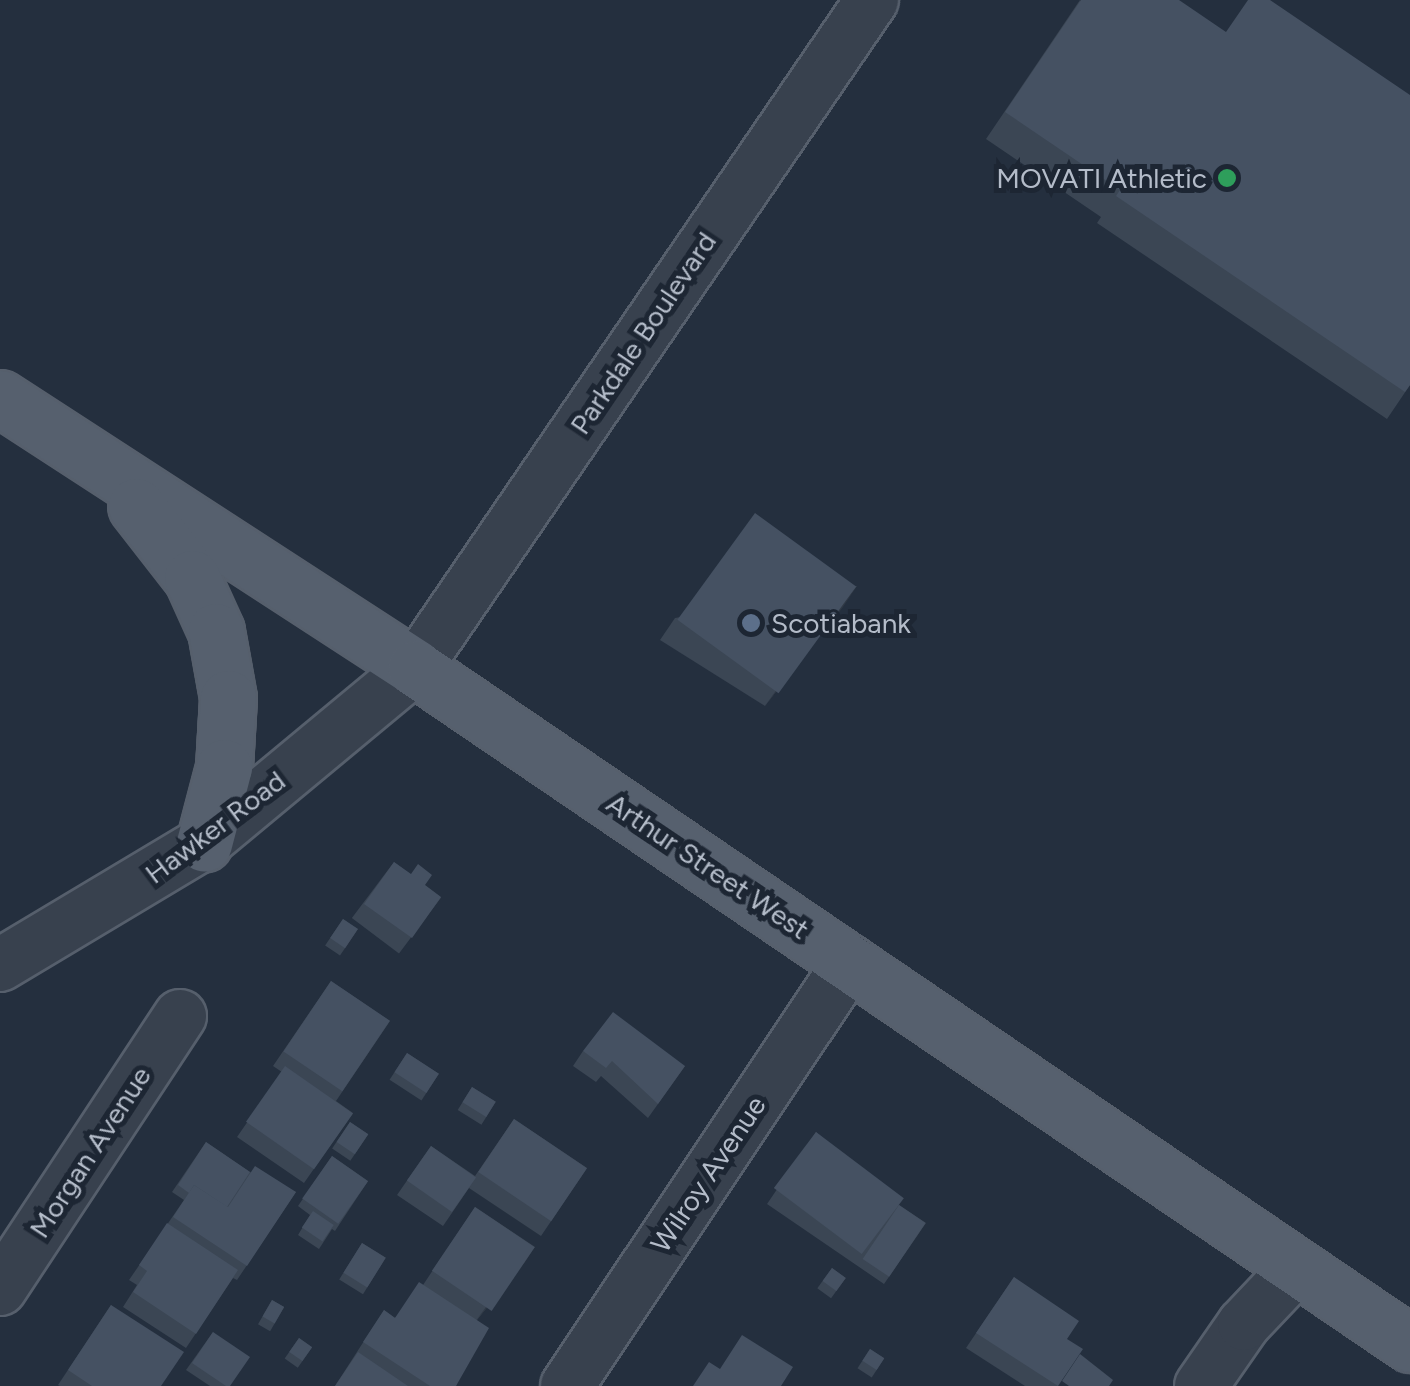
<!DOCTYPE html>
<style>
body{margin:0}
#map{position:relative;width:1410px;height:1386px;overflow:hidden;background:#242f3e;font-family:Figtree,sans-serif}
div>[style]{position:absolute}
.roads{filter:drop-shadow(2px 0 #565f6c) drop-shadow(-2px 0 #565f6c) drop-shadow(0 2px #565f6c) drop-shadow(0 -2px #565f6c)}
.minor>*{height:52px;margin:-26px;padding:0 26px;transform-origin:26px;border-radius:26px;background:#38414e}
.major>*{height:55px;margin:-27.5px;padding:0 27.5px;transform-origin:27.5px;border-radius:27.5px;background:#56606e}
.wall>*{inset:0;background:#3b4654;transform-origin:0 0}
.shaded-wall>*{inset:0;background:#303945}
.building>*{inset:0;background:#455162;transform-origin:0 0}
.dots>*{width:28px;height:28px;translate:-50% -50%;box-sizing:border-box;border:5px solid #1d2633;border-radius:50%}
span{translate:-50% -50%;white-space:nowrap;text-align:center;line-height:1.15;-webkit-text-stroke:10px #1d2633;paint-order:stroke}
.poi-label{font-size:28px;color:#b4bcc9}
.right{translate:-100% -50%;text-align:right}
.left{translate:0 -50%;text-align:left}
.street-label{font-size:28px;color:#b4bcc9}
</style>
<div id="map">
<div class="roads">
<div class="minor">
<div style="left:0;top:965px;width:238px;rotate:-30.9deg"></div>
<div style="left:204px;top:843px;width:274px;rotate:-39.7deg"></div>
<div style="left:415px;top:668px;width:809px;rotate:-55.62deg"></div>
<div style="left:0;top:1289px;width:327px;rotate:-56.6deg"></div>
<div style="left:567px;top:1386px;width:510px;rotate:-56.28deg"></div>
<div style="left:1201px;top:1386px;width:75px;rotate:-55.3deg"></div>
<div style="left:1244px;top:1324px;width:77px;rotate:-46.6deg"></div>
</div>
<div class="major">
<div style="left:0;top:398px;width:495px;rotate:33deg"></div>
<div style="left:415px;top:668px;width:1203px;rotate:34.19deg"></div>
<div style="left:136px;top:506px;width:91px;rotate:52.1deg"></div>
<div style="left:192px;top:578px;width:58px;rotate:65.6deg"></div>
<div style="left:216px;top:631px;width:68px;rotate:79.8deg"></div>
<div style="left:228px;top:698px;width:69px;rotate:93.3deg"></div>
<div style="left:224px;top:767px;width:79px;rotate:104.7deg"></div>
</div>
</div>
<div class="wall">
<div style="clip-path:polygon(1080px 0,1410px 385px,1387px 419px,1097px 223px,1101px 217px,986px 139px)"></div>
<div style="clip-path:polygon(857px 586px,765px 706px,660px 640px,675px 618px)"></div>
<div style="left:394px;top:862px;width:59px;height:70px;rotate:37deg"></div>
<div style="left:343px;top:919px;width:18px;height:32px;rotate:34deg"></div>
<div style="clip-path:polygon(331px 981px,390px 1021px,336px 1101px,353px 1113px,304px 1183px,237px 1137px,282px 1072px,273px 1066px)"></div>
<div style="clip-path:polygon(583px 1051px,685px 1066px,648px 1118px,601px 1076px,596px 1082px,573px 1066px)"></div>
<div style="left:407px;top:1053px;width:38px;height:32px;rotate:33deg"></div>
<div style="left:472px;top:1087px;width:28px;height:27px;rotate:32deg"></div>
<div style="clip-path:polygon(514px 1119px,587px 1168px,541px 1236px,469px 1188px,443px 1226px,397px 1195px,431px 1146px,475px 1176px)"></div>
<div style="left:350px;top:1122px;width:22px;height:32px;rotate:34deg"></div>
<div style="clip-path:polygon(816px 1132px,899px 1205px,926px 1223px,884px 1284px,767px 1204px)"></div>
<div style="clip-path:polygon(206px 1142px,250px 1172px,296px 1192px,237px 1280px,233px 1278px,186px 1348px,123px 1307px,137px 1285px,129px 1280px,184px 1200px,172px 1192px)"></div>
<div style="clip-path:polygon(332px 1156px,368px 1181px,335px 1231px,332px 1229px,319px 1249px,298px 1235px,310px 1215px,298px 1206px)"></div>
<div style="clip-path:polygon(475px 1207px,535px 1247px,477px 1320px,456px 1386px,335px 1386px,384px 1310px,395px 1318px,423px 1285px)"></div>
<div style="left:362px;top:1243px;width:28px;height:43px;rotate:32deg"></div>
<div style="left:832px;top:1268px;width:17px;height:25px;rotate:36deg"></div>
<div style="clip-path:polygon(1014px 1277px,1067px 1339px,1058px 1386px,1025px 1386px,966px 1348px)"></div>
<div style="left:272px;top:1300px;width:14px;height:28px;rotate:30deg"></div>
<div style="clip-path:polygon(111px 1305px,161px 1386px,60px 1386px,58px 1385px)"></div>
<div style="clip-path:polygon(213px 1332px,230px 1386px,210px 1386px,186px 1370px)"></div>
<div style="left:299px;top:1338px;width:16px;height:25px;rotate:35deg"></div>
<div style="left:870px;top:1349px;width:17px;height:23px;rotate:33deg"></div>
</div>
<div class="shaded-wall">
<div style="clip-path:polygon(857px 586px,843px 607px,765px 706px,780px 685px)"></div>
<div style="clip-path:polygon(535px 1247px,525px 1262px,475px 1322px,486px 1307px)"></div>
</div>
<div class="building">
<div style="clip-path:polygon(1081px 0,1179px 0,1226px 32px,1248px 0,1270px 0,1410px 95px,1410px 385px,1405px 392px,1116px 196px,1120px 190px,1005px 112px)"></div>
<div style="left:755px;top:513px;width:125px;height:132px;rotate:36deg"></div>
<div style="clip-path:polygon(394px 862px,411px 874px,418px 864px,432px 875px,425px 885px,441px 897px,412px 938px,364px 904px)"></div>
<div style="left:343px;top:919px;width:18px;height:23px;rotate:34deg"></div>
<div style="left:331px;top:981px;width:71px;height:85px;rotate:34deg"></div>
<div style="clip-path:polygon(613px 1012px,685px 1066px,658px 1104px,612px 1061px,606px 1068px,583px 1051px)"></div>
<div style="left:407px;top:1053px;width:38px;height:23px;rotate:33deg"></div>
<div style="left:285px;top:1066px;width:83px;height:68px;rotate:35deg"></div>
<div style="left:472px;top:1087px;width:28px;height:18px;rotate:32deg"></div>
<div style="left:514px;top:1119px;width:88px;height:64px;rotate:34deg"></div>
<div style="left:350px;top:1122px;width:22px;height:24px;rotate:34deg"></div>
<div style="left:816px;top:1132px;width:110px;height:70px;rotate:37deg"></div>
<div style="clip-path:polygon(206px 1142px,250px 1172px,227px 1207px,194px 1185px,189px 1193px,178px 1185px)"></div>
<div style="left:431px;top:1146px;width:55px;height:42px;rotate:35deg"></div>
<div style="left:332px;top:1156px;width:44px;height:52px;rotate:35deg"></div>
<div style="clip-path:polygon(255px 1166px,296px 1192px,247px 1266px,173px 1217px,194px 1185px,228px 1207px)"></div>
<div style="left:899px;top:1205px;width:32px;height:65px;rotate:34deg"></div>
<div style="left:475px;top:1207px;width:72px;height:77px;rotate:34deg"></div>
<div style="left:313px;top:1211px;width:25px;height:20px;rotate:34deg"></div>
<div style="clip-path:polygon(167px 1223px,238px 1270px,196px 1334px,133px 1292px,147px 1271px,139px 1265px)"></div>
<div style="left:362px;top:1243px;width:28px;height:35px;rotate:32deg"></div>
<div style="left:832px;top:1268px;width:17px;height:16px;rotate:36deg"></div>
<div style="clip-path:polygon(1014px 1277px,1079px 1321px,1067px 1339px,1083px 1349px,1058px 1386px,976px 1333px)"></div>
<div style="clip-path:polygon(419px 1282px,489px 1328px,456px 1386px,430px 1386px,363px 1342px,384px 1310px,395px 1318px)"></div>
<div style="left:272px;top:1300px;width:14px;height:19px;rotate:30deg"></div>
<div style="clip-path:polygon(111px 1305px,184px 1352px,161px 1386px,92px 1386px,68px 1370px)"></div>
<div style="clip-path:polygon(213px 1332px,250px 1357px,230px 1386px,226px 1386px,192px 1363px)"></div>
<div style="clip-path:polygon(742px 1335px,793px 1367px,781px 1386px,693px 1386px,709px 1362px,720px 1369px)"></div>
<div style="left:299px;top:1338px;width:16px;height:17px;rotate:35deg"></div>
<div style="left:870px;top:1349px;width:17px;height:14px;rotate:33deg"></div>
<div style="clip-path:polygon(358px 1352px,408px 1386px,335px 1386px)"></div>
<div style="clip-path:polygon(1080px 1354px,1113px 1380px,1109px 1386px,1069px 1386px,1062px 1381px)"></div>
</div>
<div class="dots">
<div style="left:1227px;top:178px;background:#2e9e5b"></div>
<div style="left:751px;top:623px;background:#5c6f8a"></div>
</div>
<div class="poi-label">
<span class="right" style="left:1207px;top:178px">MOVATI Athletic</span>
<span class="left" style="left:771px;top:623px">Scotiabank</span>
</div>
<div class="street-label">
<span style="left:643px;top:333px;rotate:-56deg">Parkdale Boulevard</span>
<span style="left:215px;top:827px;rotate:-37deg">Hawker Road</span>
<span style="left:708px;top:866px;rotate:34deg">Arthur Street West</span>
<span style="left:90px;top:1152px;rotate:-57deg">Morgan Avenue</span>
<span style="left:708px;top:1174px;rotate:-56deg">Wilroy Avenue</span>
</div>
</div>
